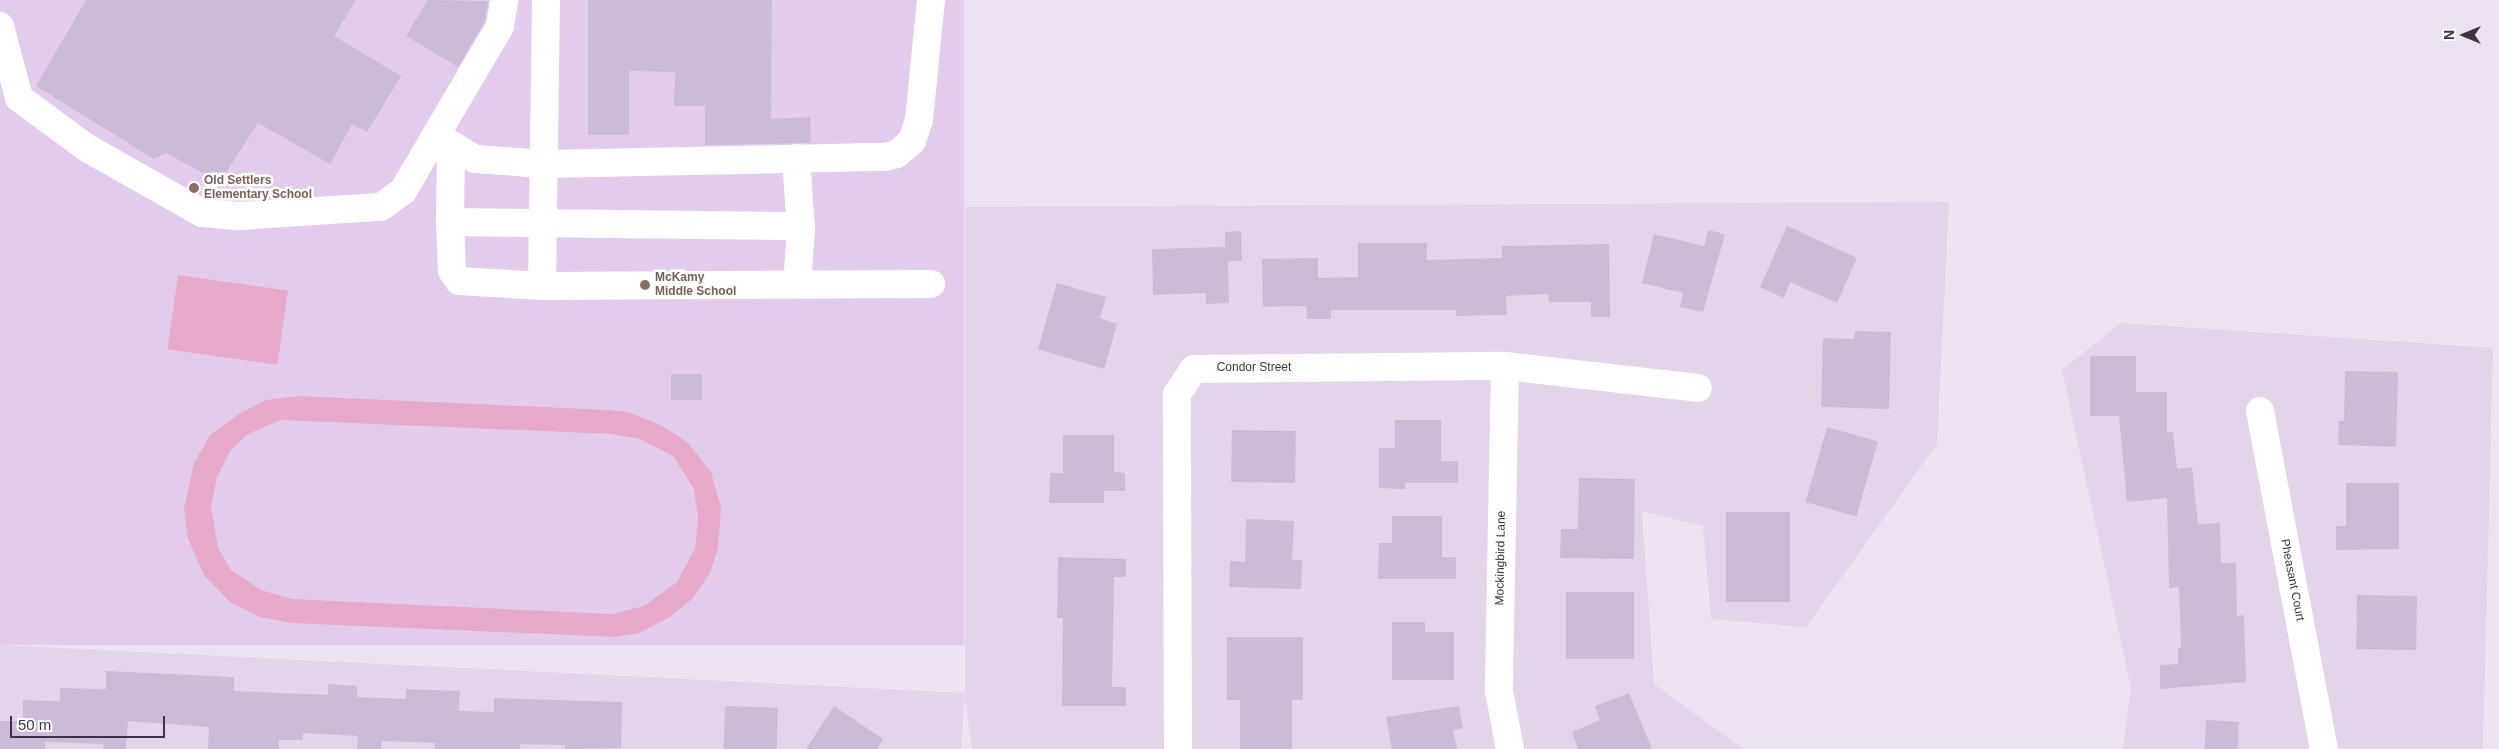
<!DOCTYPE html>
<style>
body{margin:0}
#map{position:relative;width:2499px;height:749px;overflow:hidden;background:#ede2f2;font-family:Helvetica,sans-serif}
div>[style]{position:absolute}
.residential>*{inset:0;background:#e3d4ea}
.education>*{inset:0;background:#e3cceb;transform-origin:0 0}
.green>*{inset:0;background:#e7aacb;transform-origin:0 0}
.building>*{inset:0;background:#ccbbd6;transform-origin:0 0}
.minor>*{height:28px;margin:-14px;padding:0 14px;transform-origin:14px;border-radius:14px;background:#fff}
.dots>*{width:14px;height:14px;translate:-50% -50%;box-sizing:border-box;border:2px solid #fff;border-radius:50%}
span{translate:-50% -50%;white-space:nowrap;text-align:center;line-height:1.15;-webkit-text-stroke:5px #fff;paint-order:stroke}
.education-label{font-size:12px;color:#785e54;font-weight:700}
.left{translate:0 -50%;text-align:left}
.street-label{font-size:12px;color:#3d3343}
.north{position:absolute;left:2439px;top:10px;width:50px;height:50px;-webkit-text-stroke:4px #fff;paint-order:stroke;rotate:270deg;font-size:14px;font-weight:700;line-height:20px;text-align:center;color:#3d3343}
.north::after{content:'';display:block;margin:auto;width:18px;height:22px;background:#3d3343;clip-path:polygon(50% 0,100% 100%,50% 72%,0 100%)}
.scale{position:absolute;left:10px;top:716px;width:155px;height:22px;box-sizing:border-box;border:2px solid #3d3343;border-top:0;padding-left:6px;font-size:15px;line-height:18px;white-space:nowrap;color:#3d3343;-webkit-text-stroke:4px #fff;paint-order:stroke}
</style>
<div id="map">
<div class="residential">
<div style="clip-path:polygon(1949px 202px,1937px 444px,1806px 627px,1711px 619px,1703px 526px,1642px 511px,1654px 684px,1743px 749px,972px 749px,965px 696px,961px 749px,0 749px,0 645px,965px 693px,965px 207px)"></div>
<div style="clip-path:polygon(2121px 323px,2493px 348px,2483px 749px,2123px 749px,2131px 688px,2062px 370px)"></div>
</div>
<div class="education">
<div style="left:0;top:0;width:964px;height:645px"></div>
</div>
<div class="green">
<div style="left:178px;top:275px;width:111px;height:75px;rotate:8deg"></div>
<div style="clip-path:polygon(evenodd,297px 396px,609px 410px,627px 412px,661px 425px,688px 443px,711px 472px,721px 508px,718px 548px,710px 573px,693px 598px,670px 617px,639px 633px,616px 637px,292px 623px,260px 617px,230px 602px,204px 575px,188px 539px,184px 508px,194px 463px,210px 435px,239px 414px,266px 400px,297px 396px,281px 420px,612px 434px,640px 439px,673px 456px,694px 489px,698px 518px,695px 549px,677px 582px,644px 606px,612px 614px,292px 599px,261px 590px,231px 570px,218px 548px,211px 507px,217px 477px,231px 450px,248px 434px,281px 420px)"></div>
</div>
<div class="building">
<div style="clip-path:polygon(86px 0,356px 0,334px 36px,401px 76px,367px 132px,352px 124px,330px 164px,258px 123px,220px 182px,166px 153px,154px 159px,36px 86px)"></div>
<div style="clip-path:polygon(428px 0,488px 1px,485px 21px,458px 67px,406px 36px)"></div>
<div style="clip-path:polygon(588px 0,772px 0,771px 119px,810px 117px,811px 143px,705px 145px,705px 106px,674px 106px,675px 72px,629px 71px,629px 135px,588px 135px)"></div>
<div style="clip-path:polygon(1787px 226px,1857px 258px,1837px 303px,1790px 282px,1784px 298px,1760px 287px)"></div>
<div style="clip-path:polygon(1708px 230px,1725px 234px,1703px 312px,1680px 307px,1683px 293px,1642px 283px,1654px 234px,1704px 246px)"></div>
<div style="clip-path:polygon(1241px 231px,1242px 261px,1228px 261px,1229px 303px,1206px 304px,1206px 293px,1153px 295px,1152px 249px,1225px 247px,1225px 232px)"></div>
<div style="clip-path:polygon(1358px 243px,1427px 243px,1427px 260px,1502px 258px,1502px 246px,1609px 244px,1610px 317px,1591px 317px,1591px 302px,1549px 302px,1548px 294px,1506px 296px,1507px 315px,1456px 316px,1456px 310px,1331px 310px,1331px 319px,1307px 319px,1306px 306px,1263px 307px,1262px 259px,1318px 258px,1318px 278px,1358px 277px)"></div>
<div style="clip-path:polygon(1057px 283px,1106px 297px,1100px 318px,1117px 324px,1104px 369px,1038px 349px)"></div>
<div style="clip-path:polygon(1855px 331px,1891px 332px,1889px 409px,1821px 407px,1823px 338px,1854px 339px)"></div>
<div style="clip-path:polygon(2090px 356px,2136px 356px,2136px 392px,2167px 392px,2167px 432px,2173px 432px,2177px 469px,2192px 467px,2198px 524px,2220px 523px,2221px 563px,2236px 563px,2237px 616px,2244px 615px,2246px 682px,2160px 689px,2160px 665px,2178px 664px,2178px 648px,2181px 648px,2179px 587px,2169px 588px,2167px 498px,2127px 502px,2119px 416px,2090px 416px)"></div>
<div style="clip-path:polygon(2345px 371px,2398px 372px,2396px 447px,2338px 445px,2339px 421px,2344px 421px)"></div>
<div style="left:671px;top:374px;width:31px;height:26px"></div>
<div style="clip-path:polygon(1395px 420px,1441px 420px,1441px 461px,1458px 461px,1458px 483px,1405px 483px,1405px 489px,1379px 488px,1379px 448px,1395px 448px)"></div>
<div style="left:1827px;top:427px;width:53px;height:78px;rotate:16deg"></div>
<div style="left:1232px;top:430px;width:64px;height:52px;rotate:1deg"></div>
<div style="clip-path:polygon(1063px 435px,1114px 435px,1114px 472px,1125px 473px,1125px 491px,1104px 491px,1104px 503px,1049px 503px,1050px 473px,1063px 473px)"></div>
<div style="clip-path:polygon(1579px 478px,1635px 479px,1634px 559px,1560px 558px,1561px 529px,1578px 529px)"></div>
<div style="clip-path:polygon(2346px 483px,2399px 483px,2399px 549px,2336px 550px,2336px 526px,2346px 526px)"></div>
<div style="left:1790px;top:512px;width:90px;height:64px;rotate:90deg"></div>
<div style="clip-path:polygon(1392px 516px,1442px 516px,1442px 557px,1456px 557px,1456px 579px,1378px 579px,1379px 543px,1392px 543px)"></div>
<div style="clip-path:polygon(1246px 519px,1294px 521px,1292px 560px,1302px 560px,1301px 589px,1229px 587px,1230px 561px,1245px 562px)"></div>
<div style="clip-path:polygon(1058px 557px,1126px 559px,1126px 577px,1114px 577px,1112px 687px,1126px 687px,1126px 706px,1062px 706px,1063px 618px,1057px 618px)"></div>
<div style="left:1566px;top:592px;width:68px;height:67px"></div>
<div style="left:2357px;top:595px;width:60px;height:54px;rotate:1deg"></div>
<div style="clip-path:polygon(1392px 622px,1425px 622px,1425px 632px,1454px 632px,1454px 680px,1392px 680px)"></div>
<div style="clip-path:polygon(1227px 637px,1303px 637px,1303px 700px,1292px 700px,1292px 749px,1240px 749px,1240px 700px,1227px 700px)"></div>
<div style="clip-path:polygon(106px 671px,234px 677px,234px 691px,328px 695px,328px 684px,357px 686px,357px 697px,406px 699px,406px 689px,460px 691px,459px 711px,494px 712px,494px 698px,622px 702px,621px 748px,565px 749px,565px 745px,520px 744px,520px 749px,435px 749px,435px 743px,382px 741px,381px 749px,357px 749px,358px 736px,303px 733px,303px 740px,279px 740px,279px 749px,208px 749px,209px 727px,128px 721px,126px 749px,103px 749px,104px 744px,45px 742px,45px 749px,0 749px,0 721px,23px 721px,23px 700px,60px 701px,60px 688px,106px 689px)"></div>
<div style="clip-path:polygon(1629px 693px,1652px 749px,1578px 749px,1572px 732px,1600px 720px,1595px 706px)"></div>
<div style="left:725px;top:706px;width:53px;height:43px;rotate:2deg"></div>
<div style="clip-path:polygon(834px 706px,883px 739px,877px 749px,806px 749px)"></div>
<div style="clip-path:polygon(1459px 706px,1463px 728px,1453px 730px,1457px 749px,1392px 749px,1386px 717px)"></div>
<div style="left:2206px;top:720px;width:33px;height:29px;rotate:3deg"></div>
</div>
<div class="minor">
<div style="left:546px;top:0;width:286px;rotate:90.8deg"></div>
<div style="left:542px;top:286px;width:389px;rotate:-0.3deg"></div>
<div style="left:0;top:26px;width:74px;rotate:75.2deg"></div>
<div style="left:19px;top:98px;width:84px;rotate:36.3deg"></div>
<div style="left:87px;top:148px;width:132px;rotate:29.5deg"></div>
<div style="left:202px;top:213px;width:38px;rotate:5deg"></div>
<div style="left:240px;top:216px;width:141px;rotate:-3.7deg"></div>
<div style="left:381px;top:207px;width:27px;rotate:-36deg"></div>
<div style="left:403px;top:191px;width:191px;rotate:-59.5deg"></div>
<div style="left:500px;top:26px;width:26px;rotate:-81deg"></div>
<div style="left:437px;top:136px;width:44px;rotate:31.2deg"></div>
<div style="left:475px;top:159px;width:69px;rotate:4.1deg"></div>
<div style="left:544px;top:164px;width:341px;rotate:-1.2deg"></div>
<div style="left:885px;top:157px;width:12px;rotate:-14deg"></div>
<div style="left:897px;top:154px;width:20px;rotate:-41deg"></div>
<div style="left:912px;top:141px;width:22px;rotate:-72deg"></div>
<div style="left:919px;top:120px;width:121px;rotate:-84.3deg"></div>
<div style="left:451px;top:146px;width:76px;rotate:90.8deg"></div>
<div style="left:450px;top:222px;width:351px;rotate:0.7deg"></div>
<div style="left:796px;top:158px;width:72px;rotate:86deg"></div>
<div style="left:801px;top:230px;width:54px;rotate:94.2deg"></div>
<div style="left:450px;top:222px;width:49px;rotate:87.7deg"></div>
<div style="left:452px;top:271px;width:12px;rotate:55deg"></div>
<div style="left:459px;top:281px;width:83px;rotate:3.4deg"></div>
<div style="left:1505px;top:366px;width:325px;rotate:91.1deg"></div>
<div style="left:1499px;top:691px;width:59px;rotate:79.3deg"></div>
<div style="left:2260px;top:411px;width:344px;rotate:79.3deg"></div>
<div style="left:1178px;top:749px;width:355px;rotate:-90.2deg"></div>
<div style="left:1177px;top:394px;width:30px;rotate:-56deg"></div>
<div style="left:1194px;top:369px;width:311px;rotate:-0.6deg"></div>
<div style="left:1505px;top:366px;width:194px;rotate:6.5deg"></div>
</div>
<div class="dots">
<div style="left:194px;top:188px;background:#8d6e63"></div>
<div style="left:645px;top:285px;background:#8d6e63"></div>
</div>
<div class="education-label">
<span class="left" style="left:204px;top:188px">Old Settlers<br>Elementary School</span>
<span class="left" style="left:655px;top:285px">McKamy<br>Middle School</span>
</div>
<div class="street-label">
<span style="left:1254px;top:368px">Condor Street</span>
<span style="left:1501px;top:558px;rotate:-89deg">Mockingbird Lane</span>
<span style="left:2292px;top:580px;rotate:79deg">Pheasant Court</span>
</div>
<div class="north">N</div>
<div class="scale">50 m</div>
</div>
